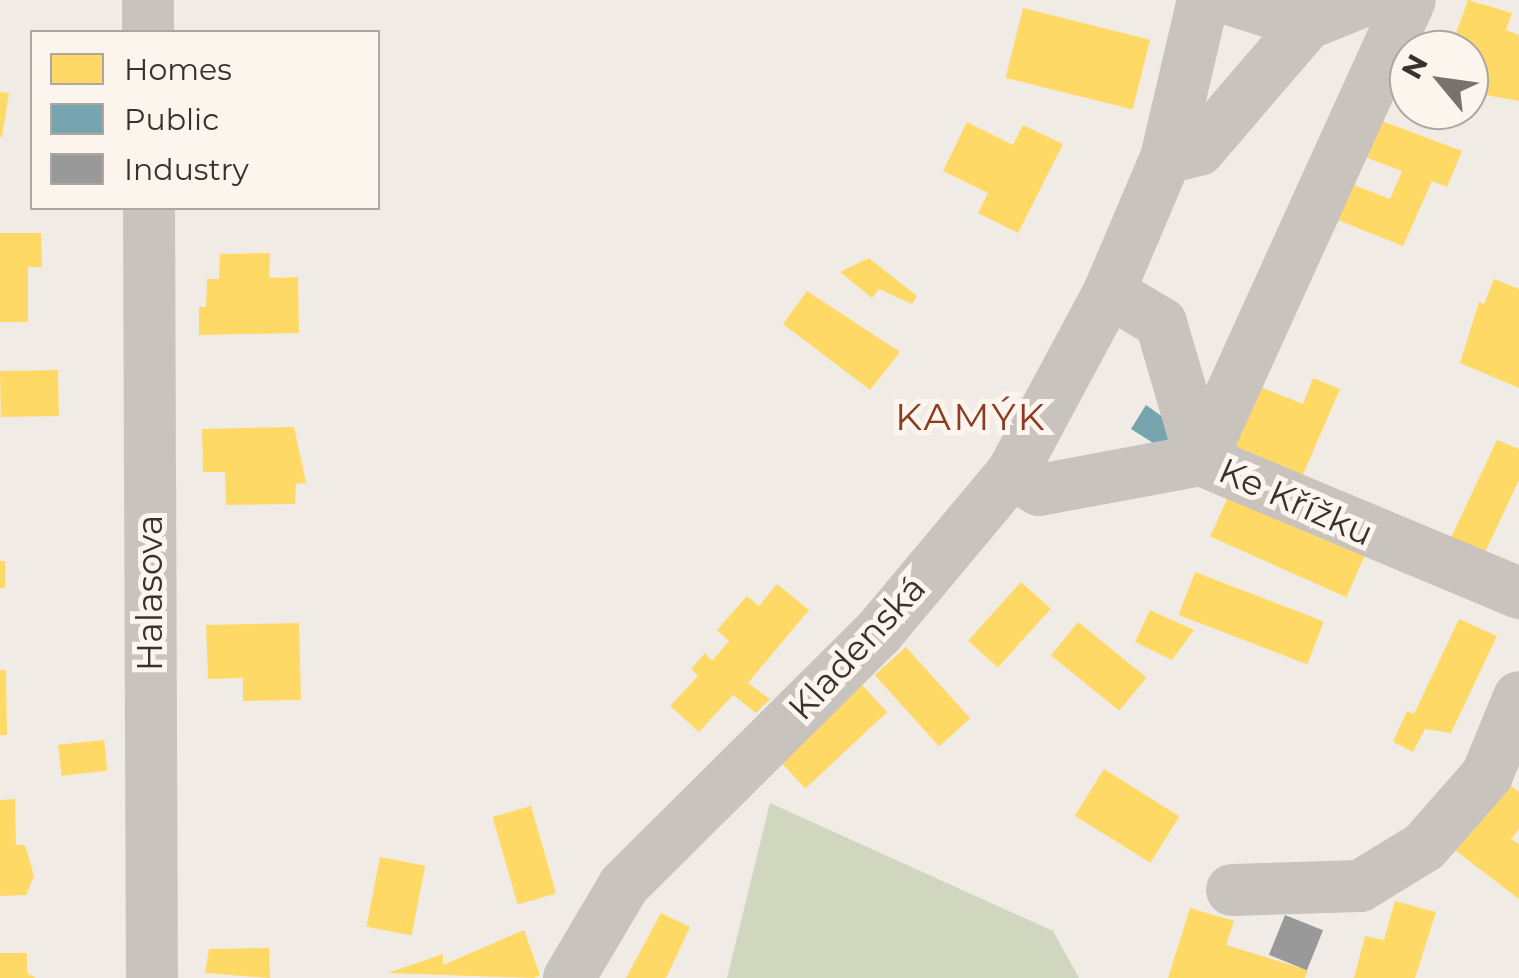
<!DOCTYPE html>
<meta charset="utf-8">
<style>
body{margin:0}
#map{position:relative;width:1519px;height:978px;overflow:hidden;background:#f0ebe5;font-family:Montserrat,sans-serif}
div>[style]{position:absolute}
.green>*{inset:0;background:#d1d6bf}
.homes>*{inset:0;background:#ffd966;transform-origin:0 0}
.public>*{inset:0;background:#76a5af}
.industry>*{inset:0;background:#999;transform-origin:0 0}
.minor>*{height:52px;margin:-26px;padding:0 26px;transform-origin:26px;border-radius:26px;background:#c9c3be}
span{translate:-50% -50%;white-space:nowrap;text-align:center;line-height:1.15;-webkit-text-stroke:10px #fbf5ee;paint-order:stroke}
.street-label{font-size:35px;color:#3b302b}
.neighbourhood-label{font-size:38px;color:#8c3b22;letter-spacing:2.5px}
.legend{position:absolute;left:30px;top:30px;width:350px;height:180px;box-sizing:border-box;background:#fbf5ee;border:2px solid #aea6a0;margin:0;padding:12px 18px;list-style:none;font-size:30px;color:#3b302b}
.legend li{display:flex;align-items:center;gap:20px;height:50px}
.legend b{width:50px;border:2px solid #aea6a0}
.north{position:absolute;left:1389px;top:30px;width:100px;height:100px;box-sizing:border-box;background:#fbf5ee;border:2px solid #aea6a0;border-radius:50%;rotate:299deg;font-size:28px;font-weight:700;line-height:40px;text-align:center;color:#3b302b}
.north::after{content:'';display:block;margin:auto;width:35px;height:45px;background:#7a716c;clip-path:polygon(50% 0,100% 100%,50% 72%,0 100%)}
</style>
<div id="map">
<div class="green">
<div style="clip-path:polygon(770px 803px,1053px 931px,1079px 978px,727px 978px)"></div>
</div>
<div class="homes">
<div style="clip-path:polygon(1468px 0,1512px 13px,1506px 30px,1519px 35px,1519px 101px,1469px 92px,1469px 50px,1450px 50px)"></div>
<div style="left:1023px;top:8px;width:131px;height:72px;rotate:14deg"></div>
<div style="clip-path:polygon(0 92px,9px 93px,2px 137px,0 137px)"></div>
<div style="clip-path:polygon(1374px 118px,1462px 151px,1447px 187px,1432px 181px,1403px 246px,1325px 215px,1341px 180px,1390px 199px,1402px 171px,1359px 155px)"></div>
<div style="clip-path:polygon(967px 122px,1013px 145px,1023px 125px,1063px 144px,1018px 233px,978px 213px,988px 193px,943px 171px)"></div>
<div style="clip-path:polygon(0 233px,41px 233px,42px 267px,28px 267px,28px 322px,0 322px)"></div>
<div style="clip-path:polygon(270px 253px,269px 278px,298px 277px,299px 333px,199px 335px,199px 307px,206px 307px,207px 279px,219px 279px,220px 254px)"></div>
<div style="clip-path:polygon(869px 258px,917px 296px,912px 304px,879px 289px,872px 298px,840px 272px)"></div>
<div style="clip-path:polygon(1494px 279px,1519px 289px,1519px 388px,1460px 363px,1479px 302px,1484px 304px)"></div>
<div style="clip-path:polygon(807px 291px,900px 352px,870px 390px,783px 324px)"></div>
<div style="left:58px;top:370px;width:46px;height:58px;rotate:89deg"></div>
<div style="clip-path:polygon(1313px 378px,1340px 389px,1301px 479px,1224px 445px,1251px 383px,1303px 404px)"></div>
<div style="clip-path:polygon(294px 427px,306px 483px,296px 484px,295px 504px,226px 505px,225px 472px,203px 472px,202px 429px)"></div>
<div style="clip-path:polygon(1497px 440px,1519px 449px,1519px 480px,1481px 561px,1448px 544px)"></div>
<div style="left:1231px;top:490px;width:149px;height:51px;rotate:24deg"></div>
<div style="left:0;top:561px;width:5px;height:27px"></div>
<div style="left:1195px;top:572px;width:138px;height:46px;rotate:21deg"></div>
<div style="left:1021px;top:582px;width:40px;height:79px;rotate:42deg"></div>
<div style="clip-path:polygon(777px 584px,809px 610px,748px 683px,770px 699px,756px 713px,733px 695px,699px 732px,670px 706px,698px 676px,691px 669px,705px 653px,712px 661px,729px 641px,717px 630px,747px 596px,759px 606px)"></div>
<div style="clip-path:polygon(1150px 610px,1194px 630px,1172px 660px,1135px 642px)"></div>
<div style="clip-path:polygon(1459px 619px,1497px 636px,1451px 733px,1425px 729px,1413px 752px,1393px 742px,1407px 711px,1414px 714px)"></div>
<div style="left:1078px;top:622px;width:88px;height:43px;rotate:39deg"></div>
<div style="clip-path:polygon(299px 623px,301px 700px,243px 701px,243px 678px,208px 679px,206px 625px)"></div>
<div style="left:906px;top:647px;width:96px;height:42px;rotate:48deg"></div>
<div style="clip-path:polygon(0 670px,6px 670px,7px 735px,0 735px)"></div>
<div style="left:862px;top:685px;width:37px;height:112px;rotate:47deg"></div>
<div style="left:104px;top:740px;width:31px;height:46px;rotate:84deg"></div>
<div style="left:1104px;top:769px;width:89px;height:55px;rotate:32deg"></div>
<div style="clip-path:polygon(1503px 780px,1519px 792px,1519px 829px,1511px 839px,1519px 844px,1519px 899px,1444px 842px)"></div>
<div style="clip-path:polygon(15px 799px,16px 845px,25px 845px,34px 876px,26px 895px,0 896px,0 800px)"></div>
<div style="left:531px;top:806px;width:91px;height:40px;rotate:74deg"></div>
<div style="left:380px;top:857px;width:46px;height:71px;rotate:11deg"></div>
<div style="clip-path:polygon(1395px 901px,1436px 912px,1415px 978px,1354px 978px,1365px 936px,1384px 940px)"></div>
<div style="clip-path:polygon(1190px 908px,1234px 921px,1226px 945px,1308px 970px,1305px 978px,1168px 978px)"></div>
<div style="clip-path:polygon(661px 913px,690px 927px,666px 978px,626px 978px)"></div>
<div style="clip-path:polygon(524px 930px,540px 975px,534px 978px,388px 973px,443px 954px,443px 965px)"></div>
<div style="clip-path:polygon(269px 948px,270px 978px,205px 973px,209px 949px)"></div>
<div style="clip-path:polygon(0 953px,27px 953px,27px 973px,36px 978px,0 978px)"></div>
</div>
<div class="public">
<div style="clip-path:polygon(1146px 405px,1174px 425px,1177px 435px,1158px 446px,1131px 429px)"></div>
</div>
<div class="industry">
<div style="left:1285px;top:915px;width:41px;height:43px;rotate:22deg"></div>
</div>
<div class="minor">
<div style="left:148px;top:0;width:32px;rotate:90deg"></div>
<div style="left:1232px;top:0;width:79px;rotate:17.7deg"></div>
<div style="left:1166px;top:158px;width:34px;rotate:-14deg"></div>
<div style="left:1199px;top:150px;width:166px;rotate:-49.4deg"></div>
<div style="left:1307px;top:24px;width:64px;rotate:-22.1deg"></div>
<div style="left:149px;top:208px;width:770px;rotate:89.78deg"></div>
<div style="left:1109px;top:292px;width:61px;rotate:30.8deg"></div>
<div style="left:1161px;top:323px;width:143px;rotate:73.7deg"></div>
<div style="left:1201px;top:460px;width:505px;rotate:-65.57deg"></div>
<div style="left:1012px;top:473px;width:32px;rotate:32deg"></div>
<div style="left:1039px;top:490px;width:165px;rotate:-10.5deg"></div>
<div style="left:1201px;top:460px;width:345px;rotate:22.7deg"></div>
<div style="left:1232px;top:890px;width:128px;rotate:-1.8deg"></div>
<div style="left:1360px;top:886px;width:75px;rotate:-31.4deg"></div>
<div style="left:1424px;top:847px;width:96px;rotate:-48.8deg"></div>
<div style="left:1487px;top:775px;width:84px;rotate:-67.7deg"></div>
<div style="left:569px;top:978px;width:108px;rotate:-59.4deg"></div>
<div style="left:624px;top:885px;width:358px;rotate:-44.8deg"></div>
<div style="left:878px;top:633px;width:209px;rotate:-50.1deg"></div>
<div style="left:1012px;top:473px;width:205px;rotate:-61.8deg"></div>
<div style="left:1109px;top:292px;width:146px;rotate:-67deg"></div>
<div style="left:1166px;top:158px;width:162px;rotate:-76.8deg"></div>
</div>
<div class="street-label">
<span style="left:1296px;top:502px;rotate:24deg">Ke Křížku</span>
<span style="left:150px;top:593px;rotate:-90deg">Halasova</span>
<span style="left:857px;top:648px;rotate:-47deg">Kladenská</span>
</div>
<div class="neighbourhood-label">
<span style="left:971px;top:417px">KAMÝK</span>
</div>
<ul class="legend">
<li><b style="height:28px;background:#ffd966"></b>Homes</li>
<li><b style="height:28px;background:#76a5af"></b>Public</li>
<li><b style="height:28px;background:#999"></b>Industry</li>
</ul>
<div class="north">N</div>
</div>
